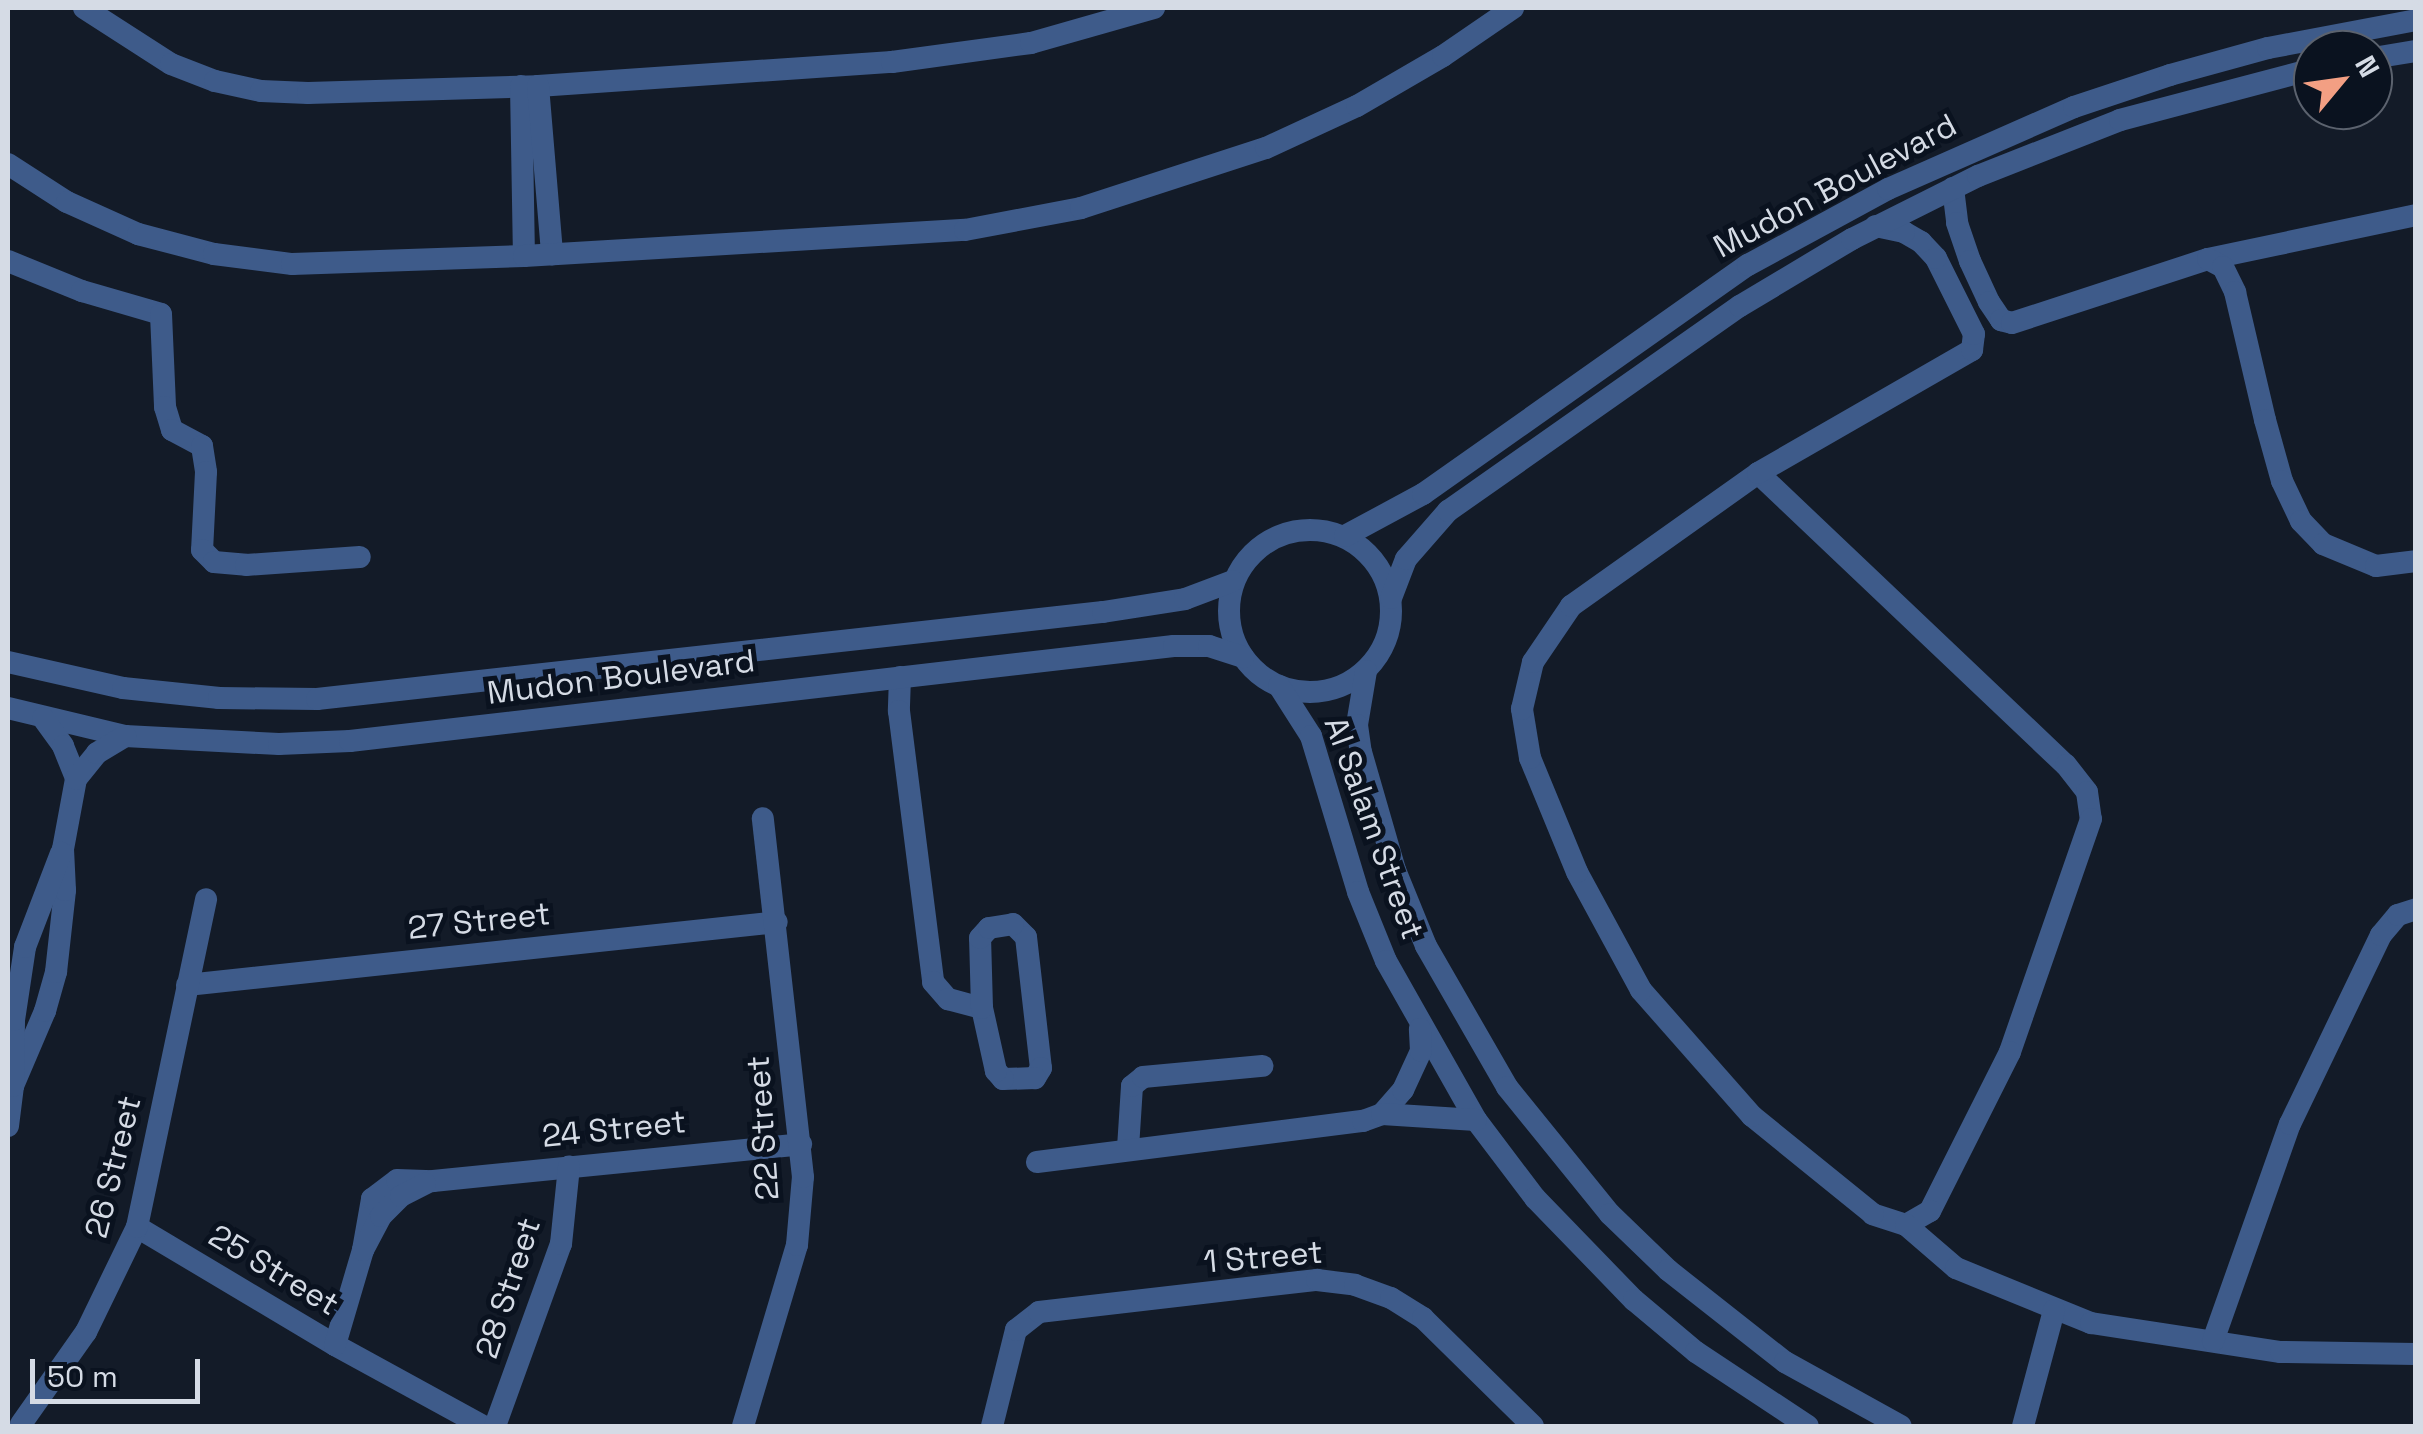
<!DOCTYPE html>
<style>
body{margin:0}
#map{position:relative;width:2423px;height:1434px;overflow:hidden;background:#131b28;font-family:"Space Grotesk",sans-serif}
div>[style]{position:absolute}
.minor>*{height:22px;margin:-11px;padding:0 11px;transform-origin:11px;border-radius:11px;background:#3e5b8a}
.minor>.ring{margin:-11px;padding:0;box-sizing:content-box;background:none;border:22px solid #3e5b8a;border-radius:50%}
span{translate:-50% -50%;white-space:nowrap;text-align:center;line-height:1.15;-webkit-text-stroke:10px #0a121f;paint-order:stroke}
.street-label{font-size:32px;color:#d5dbe5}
.frame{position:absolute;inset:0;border:10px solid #d5dbe5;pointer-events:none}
.north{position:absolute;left:2293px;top:30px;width:100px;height:100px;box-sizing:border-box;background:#0a121f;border:2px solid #5b626e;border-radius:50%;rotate:61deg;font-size:28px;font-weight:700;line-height:40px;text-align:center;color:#d5dbe5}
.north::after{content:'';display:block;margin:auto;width:35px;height:45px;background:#f39f83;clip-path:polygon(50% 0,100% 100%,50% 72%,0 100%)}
.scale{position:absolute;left:30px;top:1359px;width:170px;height:45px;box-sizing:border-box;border:5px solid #d5dbe5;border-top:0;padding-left:12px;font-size:30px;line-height:35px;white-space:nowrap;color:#d5dbe5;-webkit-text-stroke:8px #0a121f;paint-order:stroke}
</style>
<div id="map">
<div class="minor">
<div style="left:84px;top:8px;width:103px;rotate:32.8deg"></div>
<div style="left:171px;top:64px;width:47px;rotate:21.1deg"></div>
<div style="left:215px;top:81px;width:47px;rotate:12.3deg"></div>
<div style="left:261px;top:91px;width:47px;rotate:2.4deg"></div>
<div style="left:308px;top:93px;width:230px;rotate:-1.7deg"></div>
<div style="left:538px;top:86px;width:355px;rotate:-3.9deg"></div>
<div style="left:892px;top:62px;width:140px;rotate:-7.8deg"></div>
<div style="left:1031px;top:43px;width:128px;rotate:-15.9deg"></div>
<div style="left:2373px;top:58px;width:44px;rotate:-9.2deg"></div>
<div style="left:521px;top:86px;width:170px;rotate:89deg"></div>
<div style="left:538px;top:86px;width:169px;rotate:85.2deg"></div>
<div style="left:8px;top:164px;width:70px;rotate:32.8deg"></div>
<div style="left:67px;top:202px;width:78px;rotate:24.3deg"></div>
<div style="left:138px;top:234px;width:79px;rotate:14.7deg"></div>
<div style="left:214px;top:254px;width:79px;rotate:7.3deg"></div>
<div style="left:292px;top:264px;width:232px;rotate:-2deg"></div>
<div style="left:524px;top:256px;width:442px;rotate:-3.4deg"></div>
<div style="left:965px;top:230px;width:118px;rotate:-10.7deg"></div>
<div style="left:1081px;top:208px;width:194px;rotate:-18deg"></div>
<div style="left:1266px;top:148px;width:100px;rotate:-24.8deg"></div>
<div style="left:1357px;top:106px;width:99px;rotate:-30.2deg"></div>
<div style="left:1443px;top:56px;width:85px;rotate:-34.4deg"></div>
<div style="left:1953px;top:188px;width:35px;rotate:83deg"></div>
<div style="left:1957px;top:223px;width:40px;rotate:71.1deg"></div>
<div style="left:1970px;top:261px;width:45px;rotate:65.1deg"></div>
<div style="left:1989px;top:302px;width:22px;rotate:56deg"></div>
<div style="left:2001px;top:320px;width:11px;rotate:15deg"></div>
<div style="left:2012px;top:323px;width:206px;rotate:-18.1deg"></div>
<div style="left:2208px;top:259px;width:213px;rotate:-11.9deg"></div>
<div style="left:2208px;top:259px;width:17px;rotate:28deg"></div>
<div style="left:2223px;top:267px;width:28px;rotate:64deg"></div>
<div style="left:2235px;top:292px;width:131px;rotate:76.8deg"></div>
<div style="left:2265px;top:420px;width:63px;rotate:74.4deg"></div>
<div style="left:2282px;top:481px;width:44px;rotate:64.6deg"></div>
<div style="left:2301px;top:521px;width:32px;rotate:46deg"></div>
<div style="left:2323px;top:544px;width:57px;rotate:22.5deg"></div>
<div style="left:2376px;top:566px;width:40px;rotate:-7.1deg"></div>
<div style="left:8px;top:261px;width:80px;rotate:22.1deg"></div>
<div style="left:82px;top:291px;width:82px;rotate:16.2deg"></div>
<div style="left:161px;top:314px;width:93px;rotate:87.5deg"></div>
<div style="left:165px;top:407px;width:24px;rotate:73deg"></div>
<div style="left:172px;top:430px;width:34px;rotate:28deg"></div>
<div style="left:202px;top:446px;width:26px;rotate:81deg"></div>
<div style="left:206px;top:472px;width:78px;rotate:92.9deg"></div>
<div style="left:202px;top:550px;width:17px;rotate:45deg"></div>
<div style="left:214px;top:562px;width:32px;rotate:5deg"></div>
<div style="left:246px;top:565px;width:114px;rotate:-4deg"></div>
<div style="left:1758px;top:473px;width:424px;rotate:43.5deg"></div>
<div style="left:2066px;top:765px;width:34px;rotate:52deg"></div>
<div style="left:2087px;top:792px;width:27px;rotate:82deg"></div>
<div style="left:2091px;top:819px;width:247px;rotate:109.2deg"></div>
<div style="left:2010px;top:1052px;width:178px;rotate:116.7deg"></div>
<div style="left:1930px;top:1211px;width:28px;rotate:150deg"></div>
<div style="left:1906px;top:1225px;width:35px;rotate:-162deg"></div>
<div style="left:1873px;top:1214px;width:156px;rotate:-141deg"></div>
<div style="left:1752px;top:1116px;width:168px;rotate:-131.4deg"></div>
<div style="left:1641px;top:990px;width:134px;rotate:-118.5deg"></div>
<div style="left:1577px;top:872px;width:123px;rotate:-112.4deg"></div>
<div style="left:1530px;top:758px;width:50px;rotate:-99.3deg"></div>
<div style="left:1522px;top:709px;width:48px;rotate:-76.8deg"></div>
<div style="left:1533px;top:662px;width:68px;rotate:-55.8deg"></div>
<div style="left:1571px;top:606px;width:229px;rotate:-35.4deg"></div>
<div style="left:1758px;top:473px;width:247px;rotate:-29.9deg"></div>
<div style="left:1972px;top:350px;width:16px;rotate:-83deg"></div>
<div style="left:1974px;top:334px;width:85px;rotate:-116.6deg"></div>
<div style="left:1936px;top:258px;width:22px;rotate:-133deg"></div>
<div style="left:1921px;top:242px;width:20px;rotate:-150deg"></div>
<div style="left:1904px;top:232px;width:29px;rotate:-168deg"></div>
<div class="ring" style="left:1229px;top:530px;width:140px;height:140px"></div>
<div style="left:1345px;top:536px;width:89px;rotate:-28.3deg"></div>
<div style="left:1423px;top:494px;width:398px;rotate:-35.2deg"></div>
<div style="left:1748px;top:265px;width:159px;rotate:-28.5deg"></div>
<div style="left:1888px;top:189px;width:203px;rotate:-23.8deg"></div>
<div style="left:2074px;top:107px;width:101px;rotate:-18.4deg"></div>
<div style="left:2170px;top:75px;width:102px;rotate:-15.4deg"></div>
<div style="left:2268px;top:48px;width:151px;rotate:-10.7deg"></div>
<div style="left:1391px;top:598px;width:42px;rotate:-69deg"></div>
<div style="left:1406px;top:559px;width:64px;rotate:-48.8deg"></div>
<div style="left:1448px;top:511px;width:357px;rotate:-35.1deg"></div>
<div style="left:1740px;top:306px;width:131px;rotate:-30.9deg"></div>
<div style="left:1852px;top:239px;width:141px;rotate:-26.6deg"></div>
<div style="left:1978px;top:176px;width:153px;rotate:-21.5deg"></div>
<div style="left:2120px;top:120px;width:200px;rotate:-14.8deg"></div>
<div style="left:8px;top:662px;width:118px;rotate:12.7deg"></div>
<div style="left:123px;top:688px;width:97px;rotate:5.9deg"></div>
<div style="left:219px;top:698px;width:98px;rotate:0.6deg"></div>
<div style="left:317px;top:699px;width:791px;rotate:-6.32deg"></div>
<div style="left:1103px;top:612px;width:83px;rotate:-9deg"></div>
<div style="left:1185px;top:599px;width:51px;rotate:-20.6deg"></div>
<div style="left:1366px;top:671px;width:55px;rotate:99.5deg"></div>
<div style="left:1357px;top:725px;width:27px;rotate:82deg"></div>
<div style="left:1361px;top:752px;width:123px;rotate:73.9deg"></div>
<div style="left:1395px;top:870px;width:82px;rotate:67.8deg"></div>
<div style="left:1426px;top:946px;width:163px;rotate:60.1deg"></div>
<div style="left:1507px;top:1087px;width:164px;rotate:51deg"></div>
<div style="left:1610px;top:1214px;width:81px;rotate:44deg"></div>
<div style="left:1668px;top:1270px;width:149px;rotate:38.2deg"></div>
<div style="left:1785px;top:1362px;width:132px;rotate:28.9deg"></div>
<div style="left:900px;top:677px;width:34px;rotate:92deg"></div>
<div style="left:899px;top:711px;width:273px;rotate:82.8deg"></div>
<div style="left:933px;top:982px;width:23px;rotate:49deg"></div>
<div style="left:948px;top:999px;width:35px;rotate:15deg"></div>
<div style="left:1279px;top:686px;width:59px;rotate:57.4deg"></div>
<div style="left:1311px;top:736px;width:163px;rotate:73.2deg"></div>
<div style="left:1358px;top:892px;width:74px;rotate:67.9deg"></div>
<div style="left:1386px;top:961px;width:183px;rotate:60.5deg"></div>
<div style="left:1476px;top:1120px;width:98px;rotate:52.9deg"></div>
<div style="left:1535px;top:1198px;width:142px;rotate:45.9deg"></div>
<div style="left:1634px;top:1300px;width:81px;rotate:40deg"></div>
<div style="left:1696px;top:1352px;width:134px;rotate:33.5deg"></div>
<div style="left:8px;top:708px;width:120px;rotate:13.5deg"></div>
<div style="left:125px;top:736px;width:154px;rotate:3deg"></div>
<div style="left:279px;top:744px;width:71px;rotate:-2.4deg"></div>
<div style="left:350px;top:741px;width:829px;rotate:-6.58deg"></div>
<div style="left:1174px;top:646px;width:35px"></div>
<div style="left:1209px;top:646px;width:36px;rotate:18deg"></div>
<div style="left:43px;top:718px;width:34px;rotate:54deg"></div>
<div style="left:63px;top:746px;width:35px;rotate:68deg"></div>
<div style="left:1013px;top:924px;width:18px;rotate:45deg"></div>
<div style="left:1026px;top:937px;width:132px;rotate:83.5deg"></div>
<div style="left:1041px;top:1068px;width:12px;rotate:121deg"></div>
<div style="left:1035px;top:1078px;width:32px;rotate:178deg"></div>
<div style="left:1003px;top:1079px;width:11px;rotate:-131deg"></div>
<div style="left:996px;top:1071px;width:65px;rotate:-102.5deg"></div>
<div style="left:982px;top:1008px;width:70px;rotate:-91.6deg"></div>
<div style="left:980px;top:938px;width:13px;rotate:-48deg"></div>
<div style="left:989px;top:928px;width:24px;rotate:-9deg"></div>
<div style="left:187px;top:985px;width:593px;rotate:-6.09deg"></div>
<div style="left:13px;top:1086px;width:82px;rotate:-66.9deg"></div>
<div style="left:45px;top:1011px;width:41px;rotate:-74.2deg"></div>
<div style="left:56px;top:972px;width:82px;rotate:-83.7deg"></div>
<div style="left:65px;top:890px;width:41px;rotate:-92.8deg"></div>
<div style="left:63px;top:849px;width:71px;rotate:-79.5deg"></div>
<div style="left:76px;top:779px;width:33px;rotate:-51deg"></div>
<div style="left:97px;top:753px;width:33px;rotate:-31deg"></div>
<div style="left:1382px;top:1114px;width:32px;rotate:-49deg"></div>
<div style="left:1403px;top:1090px;width:43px;rotate:-65.2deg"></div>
<div style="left:1421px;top:1051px;width:22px;rotate:-93deg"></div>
<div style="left:8px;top:1126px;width:40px;rotate:-82.9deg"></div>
<div style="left:13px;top:1086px;width:66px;rotate:-89.1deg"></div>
<div style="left:14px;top:1020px;width:74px;rotate:-81.4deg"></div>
<div style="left:25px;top:947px;width:101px;rotate:-69deg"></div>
<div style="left:1128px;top:1148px;width:62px;rotate:-86.3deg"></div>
<div style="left:1132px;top:1086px;width:14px;rotate:-39deg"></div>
<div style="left:1143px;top:1077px;width:120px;rotate:-5.3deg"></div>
<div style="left:1037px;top:1162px;width:329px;rotate:-7.2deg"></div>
<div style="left:1363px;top:1121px;width:20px;rotate:-20deg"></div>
<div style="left:1382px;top:1114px;width:94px;rotate:3.7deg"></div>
<div style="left:1906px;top:1225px;width:66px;rotate:40.7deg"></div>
<div style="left:1956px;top:1268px;width:146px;rotate:22.2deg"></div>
<div style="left:2091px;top:1323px;width:192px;rotate:8.7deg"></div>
<div style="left:2281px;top:1352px;width:135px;rotate:0.8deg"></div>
<div style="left:137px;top:1227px;width:230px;rotate:30.8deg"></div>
<div style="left:335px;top:1345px;width:169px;rotate:28.7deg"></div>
<div style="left:363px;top:1250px;width:52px;rotate:-80deg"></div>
<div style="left:372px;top:1199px;width:31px;rotate:-37deg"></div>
<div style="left:397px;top:1180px;width:36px;rotate:2deg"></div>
<div style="left:433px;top:1181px;width:370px;rotate:-5.7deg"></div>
<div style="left:2213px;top:1341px;width:230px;rotate:-70.5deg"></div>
<div style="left:2290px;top:1124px;width:210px;rotate:-64.3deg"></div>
<div style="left:2381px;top:935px;width:26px;rotate:-50deg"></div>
<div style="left:2398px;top:915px;width:19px;rotate:-18deg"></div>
<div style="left:335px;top:1345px;width:99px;rotate:-73.6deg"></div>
<div style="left:363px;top:1250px;width:38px;rotate:-62deg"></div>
<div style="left:381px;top:1216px;width:28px;rotate:-45deg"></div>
<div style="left:401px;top:1196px;width:27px;rotate:-27deg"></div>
<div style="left:21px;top:1424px;width:113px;rotate:-54.8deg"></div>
<div style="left:86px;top:1332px;width:117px;rotate:-64.1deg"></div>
<div style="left:137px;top:1227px;width:335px;rotate:-78.1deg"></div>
<div style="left:495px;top:1426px;width:194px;rotate:-70.1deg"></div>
<div style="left:561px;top:1244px;width:78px;rotate:-84.1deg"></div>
<div style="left:743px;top:1426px;width:189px;rotate:-73.4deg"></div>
<div style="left:797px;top:1245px;width:68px;rotate:-85deg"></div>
<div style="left:803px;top:1177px;width:361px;rotate:-96.4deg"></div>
<div style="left:992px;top:1426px;width:99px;rotate:-76deg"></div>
<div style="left:1016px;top:1330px;width:29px;rotate:-38deg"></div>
<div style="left:1039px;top:1312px;width:280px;rotate:-6.6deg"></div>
<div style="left:1317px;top:1280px;width:38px;rotate:7deg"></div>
<div style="left:1355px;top:1285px;width:38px;rotate:20deg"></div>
<div style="left:1391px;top:1298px;width:38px;rotate:32deg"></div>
<div style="left:1423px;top:1318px;width:154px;rotate:44.5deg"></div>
<div style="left:2023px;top:1426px;width:120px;rotate:-75deg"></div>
</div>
<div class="street-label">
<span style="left:1835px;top:186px;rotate:-28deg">Mudon Boulevard</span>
<span style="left:621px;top:677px;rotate:-7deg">Mudon Boulevard</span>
<span style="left:1374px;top:828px;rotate:70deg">Al Salam Street</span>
<span style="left:479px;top:921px;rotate:-6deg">27 Street</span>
<span style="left:763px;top:1128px;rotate:-94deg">22 Street</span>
<span style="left:614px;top:1129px;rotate:-6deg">24 Street</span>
<span style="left:113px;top:1167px;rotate:-76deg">26 Street</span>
<span style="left:1263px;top:1257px;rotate:-5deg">1 Street</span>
<span style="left:274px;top:1270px;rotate:31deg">25 Street</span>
<span style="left:508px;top:1288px;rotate:-72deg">28 Street</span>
</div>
<div class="frame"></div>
<div class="north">N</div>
<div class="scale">50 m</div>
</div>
